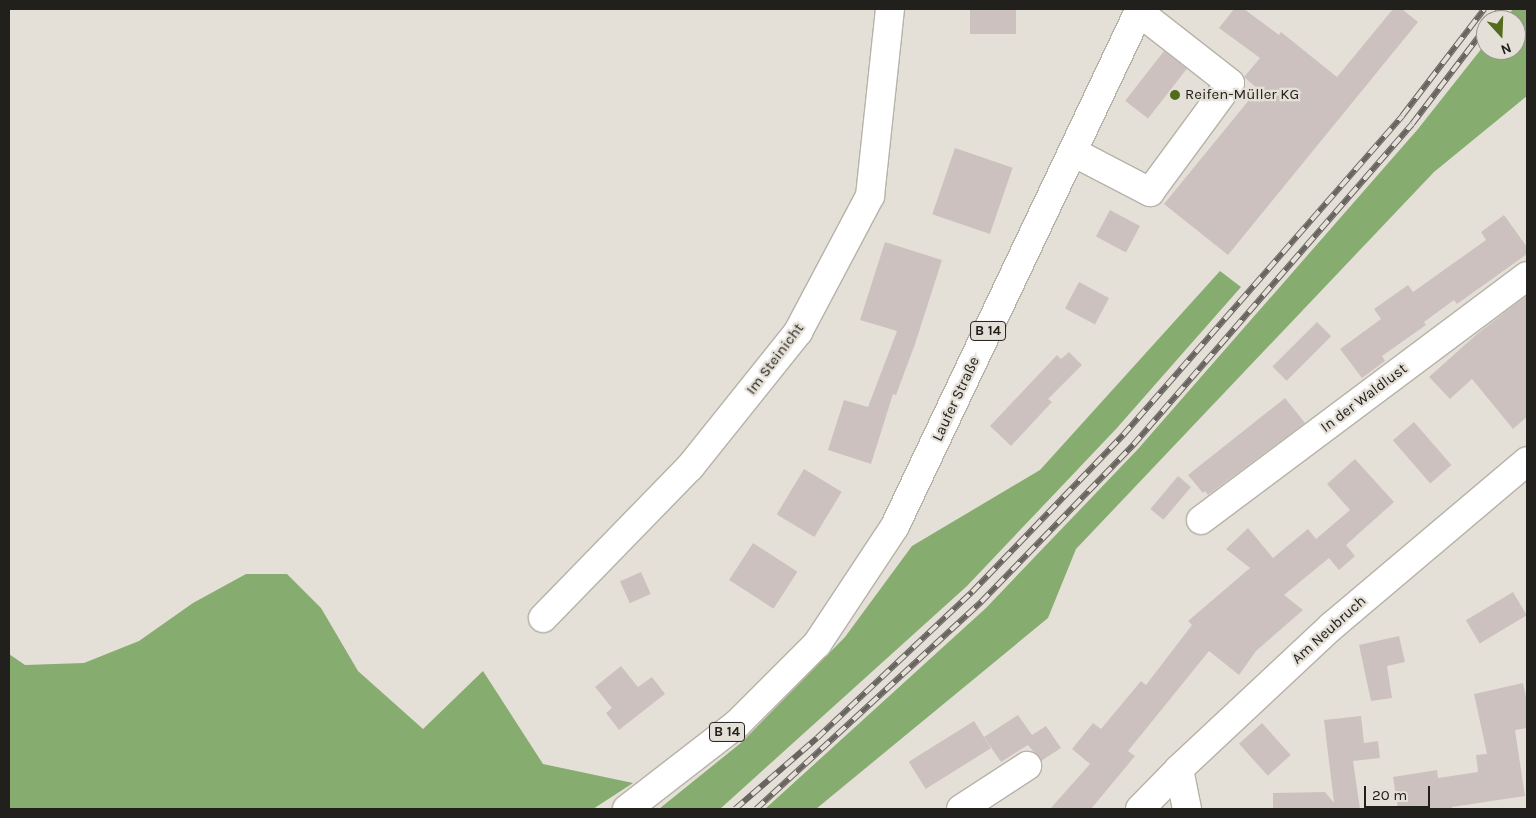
<!DOCTYPE html>
<meta charset="utf-8">
<style>
body{margin:0}
#map{position:relative;width:1536px;height:818px;overflow:hidden;background:#e5e0d7;font-family:Karla,sans-serif}
div>[style]{position:absolute}
.forest>*{inset:0;background:#87ac70}
.building>*{inset:0;background:#cdc1c0;transform-origin:0 0}
.roads{filter:drop-shadow(1px 0 #b6b2a8) drop-shadow(-1px 0 #b6b2a8) drop-shadow(0 1px #b6b2a8) drop-shadow(0 -1px #b6b2a8)}
.minor>*{height:28px;margin:-14px;padding:0 14px;transform-origin:14px;border-radius:14px;background:#fff}
.major>*{height:28px;margin:-14px;padding:0 14px;transform-origin:14px;border-radius:14px;background:#fff}
.rail>*{height:5.5px;margin-top:-2.75px;transform-origin:0;background:repeating-linear-gradient(90deg,#e5e0d7 0 11px,#686560 0 22px);box-sizing:border-box;border-block:1px solid #686560}
.dots>*{width:14px;height:14px;translate:-50% -50%;box-sizing:border-box;border:2px solid #e5e0d7;border-radius:50%}
span{translate:-50% -50%;white-space:nowrap;text-align:center;line-height:1.15;-webkit-text-stroke:4.5px #e5e0d7;paint-order:stroke}
.shield-label span{padding:1px 4px;background:#e5e0d7;border:1px solid;border-radius:4px;-webkit-text-stroke-width:0}
.shield-label{font-size:14px;color:#22201d;font-weight:700}
.poi-label{font-size:15px;color:#22201d}
.left{translate:0 -50%;text-align:left}
.street-label{font-size:15px;color:#22201d}
.frame{position:absolute;inset:0;border:10px solid #22201d;pointer-events:none}
.north{position:absolute;left:1476px;top:10px;width:50px;height:50px;box-sizing:border-box;background:#e5e0d7;border:1px solid #97938d;border-radius:50%;rotate:160deg;font-size:14px;font-weight:700;line-height:20px;text-align:center;color:#22201d}
.north::after{content:'';display:block;margin:auto;width:18px;height:22px;background:#536b1c;clip-path:polygon(50% 0,100% 100%,50% 72%,0 100%)}
.scale{position:absolute;left:1364px;top:786px;width:66px;height:22px;box-sizing:border-box;border:2px solid #22201d;border-top:0;padding-left:6px;font-size:15px;line-height:18px;white-space:nowrap;color:#22201d;-webkit-text-stroke:4px #e5e0d7;paint-order:stroke}
</style>
<div id="map">
<div class="forest">
<div style="clip-path:polygon(1513px 9px,1527px 9px,1527px 96px,1434px 172px,1076px 549px,1048px 618px,816px 809px,765px 809px,986px 608px,1138px 449px,1418px 129px,1486px 43px,1486px 50px,1516px 50px,1516px 20px,1504px 20px)"></div>
<div style="clip-path:polygon(1220px 271px,1241px 287px,1116px 429px,967px 586px,720px 809px,659px 809px,742px 742px,845px 637px,912px 546px,1040px 470px)"></div>
<div style="clip-path:polygon(246px 574px,287px 574px,321px 608px,358px 671px,423px 729px,483px 671px,543px 764px,633px 783px,593px 809px,9px 809px,9px 654px,25px 665px,84px 663px,139px 641px,193px 603px)"></div>
</div>
<div class="building">
<div style="left:970px;top:9px;width:46px;height:25px"></div>
<div style="clip-path:polygon(1234px 9px,1244px 9px,1279px 35px,1281px 32px,1337px 77px,1393px 9px,1402px 9px,1418px 22px,1228px 255px,1164px 204px,1258px 89px,1244px 77px,1260px 58px,1219px 28px)"></div>
<div style="left:1164px;top:51px;width:29px;height:63px;rotate:38deg"></div>
<div style="left:955px;top:148px;width:61px;height:70px;rotate:19deg"></div>
<div style="left:1110px;top:210px;width:34px;height:30px;rotate:28deg"></div>
<div style="clip-path:polygon(1504px 215px,1527px 247px,1527px 254px,1457px 304px,1454px 300px,1424px 322px,1426px 325px,1382px 356px,1385px 361px,1362px 378px,1340px 349px,1381px 319px,1374px 309px,1408px 285px,1413px 292px,1486px 240px,1481px 232px)"></div>
<div style="clip-path:polygon(885px 242px,942px 260px,915px 344px,896px 395px,893px 394px,871px 464px,828px 450px,844px 400px,868px 407px,897px 331px,860px 320px)"></div>
<div style="left:1079px;top:282px;width:34px;height:30px;rotate:28deg"></div>
<div style="clip-path:polygon(1527px 295px,1527px 417px,1513px 429px,1472px 379px,1450px 399px,1429px 377px,1477px 334px)"></div>
<div style="left:1317px;top:322px;width:20px;height:63px;rotate:45deg"></div>
<div style="clip-path:polygon(1069px 352px,1082px 365px,1048px 399px,1052px 402px,1011px 446px,990px 426px,1057px 355px,1061px 359px)"></div>
<div style="clip-path:polygon(1285px 398px,1305px 423px,1208px 495px,1205px 491px,1203px 493px,1188px 475px)"></div>
<div style="left:1414px;top:422px;width:57px;height:28px;rotate:49deg"></div>
<div style="clip-path:polygon(1355px 459px,1394px 502px,1346px 545px,1355px 556px,1339px 570px,1329px 558px,1284px 595px,1303px 610px,1256px 651px,1239px 675px,1209px 651px,1128px 751px,1135px 756px,1091px 809px,1050px 809px,1090px 764px,1072px 749px,1093px 723px,1101px 729px,1141px 681px,1146px 685px,1192px 625px,1188px 621px,1250px 568px,1226px 549px,1248px 528px,1273px 558px,1308px 529px,1316px 539px,1350px 510px,1327px 484px)"></div>
<div style="left:804px;top:469px;width:44px;height:53px;rotate:31deg"></div>
<div style="left:1178px;top:476px;width:17px;height:43px;rotate:40deg"></div>
<div style="left:753px;top:543px;width:53px;height:44px;rotate:33deg"></div>
<div style="left:641px;top:572px;width:24px;height:23px;rotate:66deg"></div>
<div style="left:1513px;top:592px;width:27px;height:55px;rotate:59deg"></div>
<div style="clip-path:polygon(1399px 636px,1405px 662px,1387px 666px,1392px 698px,1371px 701px,1359px 645px)"></div>
<div style="clip-path:polygon(621px 666px,638px 687px,652px 677px,665px 694px,619px 730px,606px 713px,612px 708px,595px 687px)"></div>
<div style="clip-path:polygon(1523px 683px,1527px 702px,1527px 728px,1515px 730px,1525px 796px,1452px 807px,1452px 809px,1398px 809px,1393px 777px,1437px 770px,1438px 778px,1478px 772px,1476px 755px,1487px 754px,1474px 694px)"></div>
<div style="clip-path:polygon(1018px 715px,1032px 735px,1046px 726px,1061px 748px,1041px 761px,1028px 745px,1001px 762px,984px 737px)"></div>
<div style="clip-path:polygon(1361px 716px,1364px 743px,1378px 741px,1380px 758px,1353px 761px,1360px 809px,1273px 809px,1273px 793px,1325px 792px,1334px 803px,1324px 720px)"></div>
<div style="left:974px;top:721px;width:32px;height:77px;rotate:58deg"></div>
<div style="left:1262px;top:723px;width:43px;height:31px;rotate:48deg"></div>
</div>
<div class="roads">
<div class="minor">
<div style="left:1073px;top:152px;width:87px;rotate:27.5deg"></div>
<div style="left:1150px;top:192px;width:135px;rotate:-53.7deg"></div>
<div style="left:1230px;top:83px;width:115px;rotate:-142deg"></div>
<div style="left:1201px;top:520px;width:407px;rotate:-36.8deg"></div>
<div style="left:543px;top:618px;width:211px;rotate:-45.8deg"></div>
<div style="left:690px;top:467px;width:173px;rotate:-51.3deg"></div>
<div style="left:798px;top:332px;width:154px;rotate:-62.1deg"></div>
<div style="left:870px;top:196px;width:188px;rotate:-83.9deg"></div>
<div style="left:1179px;top:769px;width:41px;rotate:78.7deg"></div>
<div style="left:961px;top:809px;width:79px;rotate:-33.1deg"></div>
<div style="left:1140px;top:809px;width:56px;rotate:-45.7deg"></div>
<div style="left:1179px;top:769px;width:209px;rotate:-43.1deg"></div>
<div style="left:1332px;top:626px;width:255px;rotate:-40.2deg"></div>
</div>
<div class="major">
<div style="left:627px;top:809px;width:139px;rotate:-37.7deg"></div>
<div style="left:737px;top:724px;width:113px;rotate:-45deg"></div>
<div style="left:817px;top:644px;width:141px;rotate:-56.5deg"></div>
<div style="left:895px;top:526px;width:572px;rotate:-64.64deg"></div>
</div>
</div>
<div class="rail">
<div style="left:1492px;top:20px;width:14px;rotate:-54deg"></div>
<div style="left:735px;top:809px;width:108px;rotate:-40.9deg"></div>
<div style="left:817px;top:738px;width:213px;rotate:-43.3deg"></div>
<div style="left:972px;top:592px;width:218px;rotate:-46.1deg"></div>
<div style="left:1123px;top:435px;width:424px;rotate:-48.8deg"></div>
<div style="left:1402px;top:116px;width:135px;rotate:-52.5deg"></div>
<div style="left:756px;top:809px;width:306px;rotate:-42.6deg"></div>
<div style="left:981px;top:602px;width:219px;rotate:-45.9deg"></div>
<div style="left:1133px;top:445px;width:425px;rotate:-49deg"></div>
<div style="left:1412px;top:124px;width:122px;rotate:-52.7deg"></div>
</div>
<div class="dots">
<div style="left:1175px;top:95px;background:#536b1c"></div>
</div>
<div class="shield-label">
<span style="left:988px;top:331px">B 14</span>
<span style="left:727px;top:732px">B 14</span>
</div>
<div class="poi-label">
<span class="left" style="left:1185px;top:95px">Reifen-Müller KG</span>
</div>
<div class="street-label">
<span style="left:775px;top:359px;rotate:-53deg">Im Steinicht</span>
<span style="left:1364px;top:398px;rotate:-37deg">In der Waldlust</span>
<span style="left:956px;top:399px;rotate:-65deg">Laufer Straße</span>
<span style="left:1329px;top:630px;rotate:-42deg">Am Neubruch</span>
</div>
<div class="frame"></div>
<div class="north">N</div>
<div class="scale">20 m</div>
</div>
